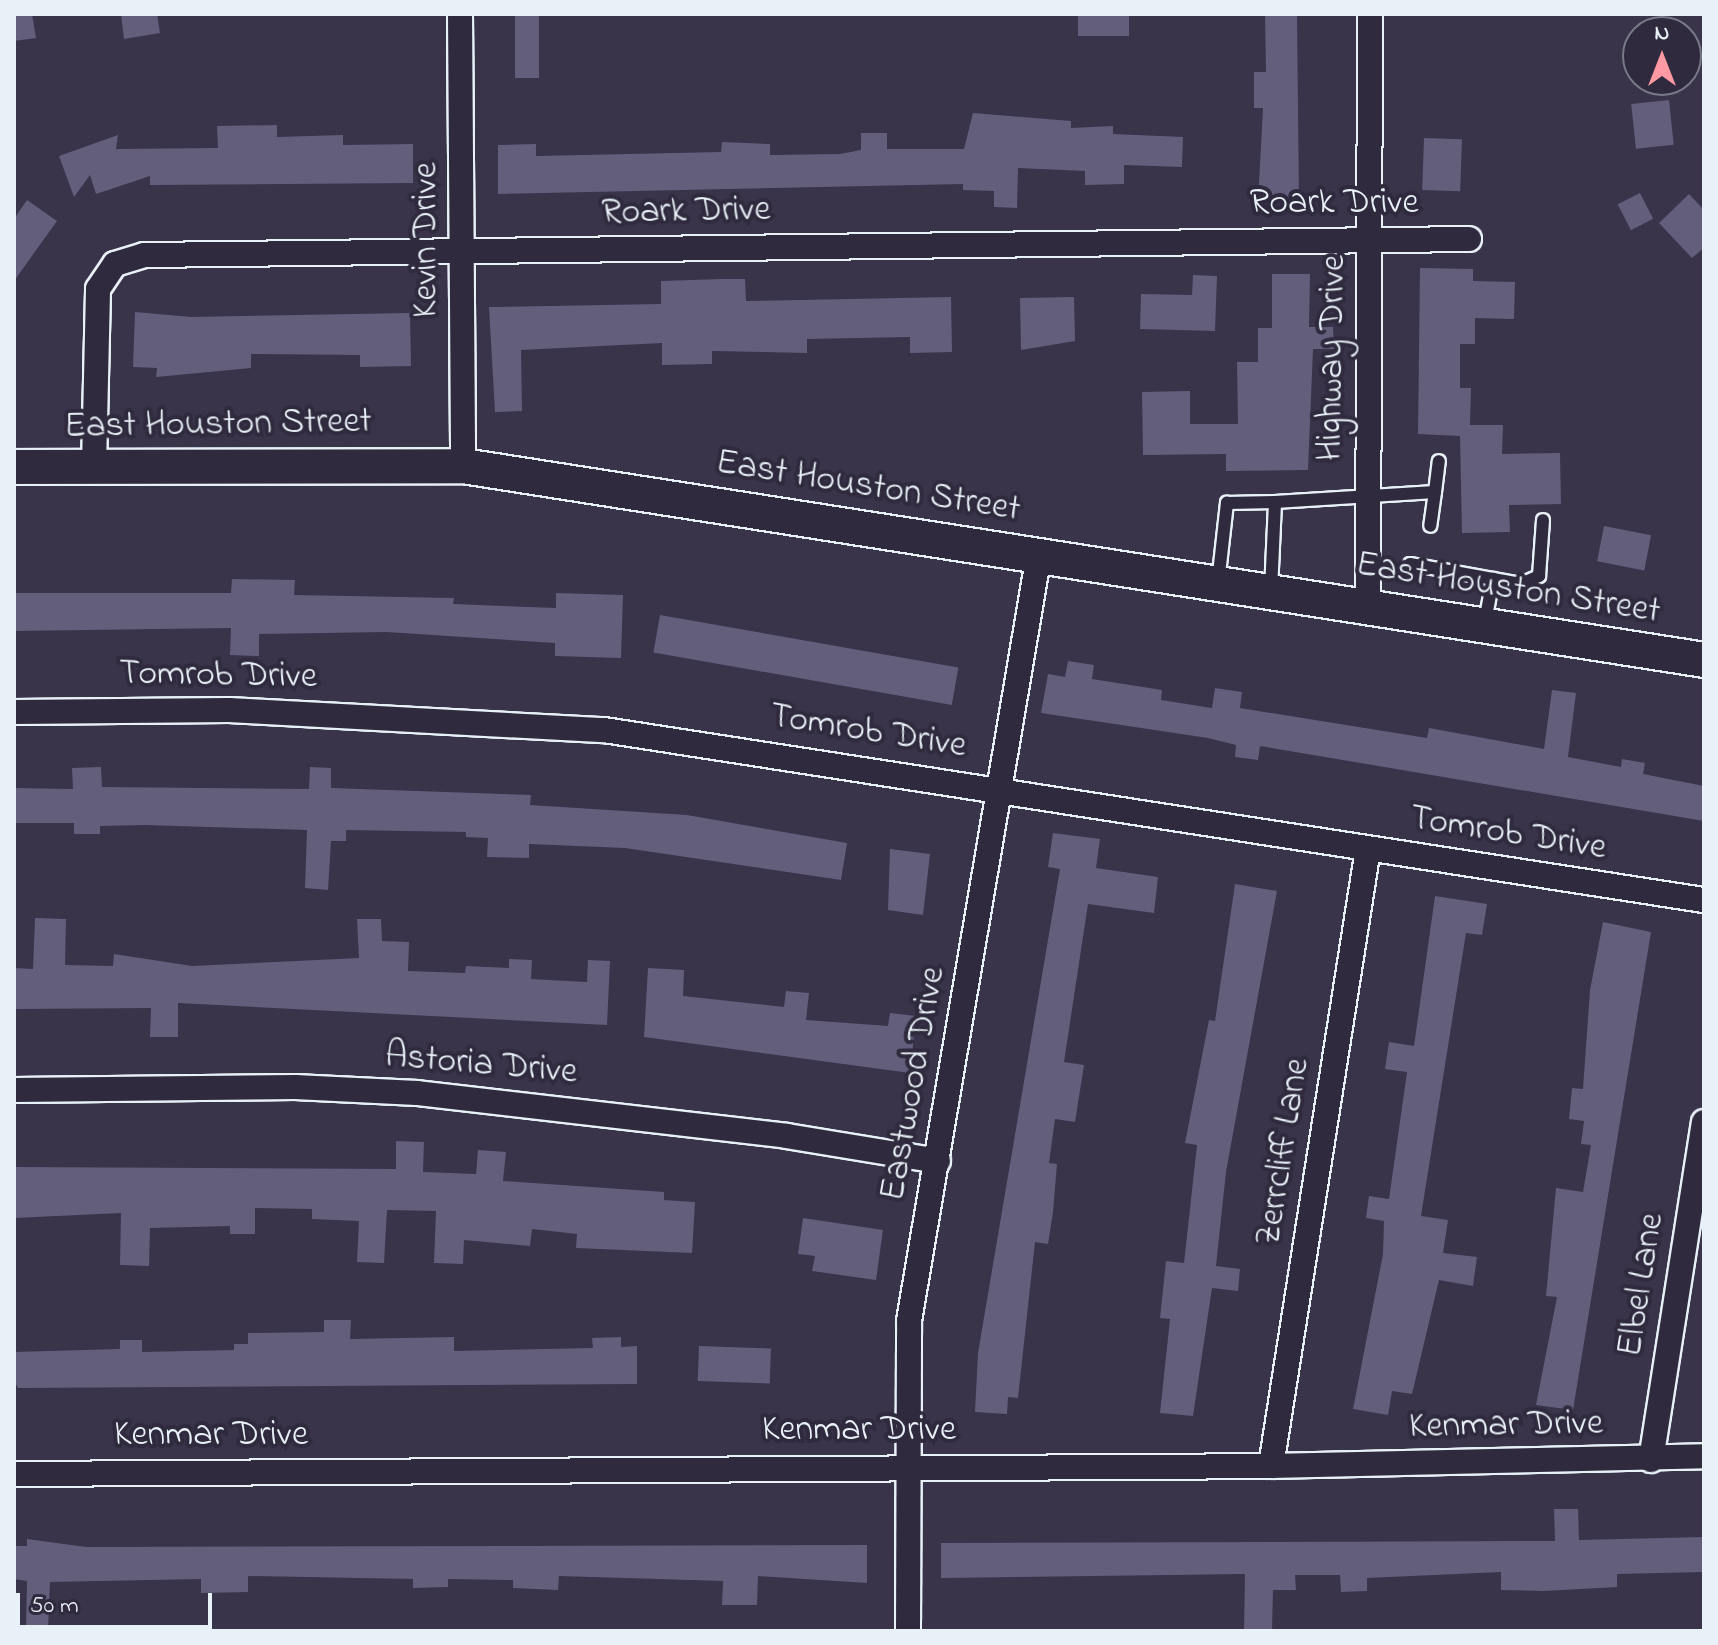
<!DOCTYPE html>
<style>
body{margin:0}
#map{position:relative;width:1718px;height:1645px;overflow:hidden;background:#39344a;font-family:"Indie Flower",sans-serif}
div>[style]{position:absolute}
.building>*{inset:0;background:#625e7c;transform-origin:0 0}
.roads{filter:drop-shadow(2px 0 #e8f1f8) drop-shadow(-2px 0 #e8f1f8) drop-shadow(0 2px #e8f1f8) drop-shadow(0 -2px #e8f1f8)}
.lane>*{height:12px;margin:-6px;padding:0 6px;transform-origin:6px;border-radius:6px;background:#2f2a3d}
.street>*{height:24px;margin:-12px;padding:0 12px;transform-origin:12px;border-radius:12px;background:#2f2a3d}
.secondary>*{height:34px;margin:-17px;padding:0 17px;transform-origin:17px;border-radius:17px;background:#2f2a3d}
span{translate:-50% -50%;white-space:nowrap;text-align:center;line-height:1.15;-webkit-text-stroke:8px #2f2a3d;paint-order:stroke}
.street-label{font-size:36px;color:#e8f1f8}
.frame{position:absolute;inset:0;border:16px solid #e8f1f8;pointer-events:none}
.north{position:absolute;left:1622px;top:16px;width:80px;height:80px;box-sizing:border-box;background:#2f2a3d;border:2px solid #797a88;border-radius:50%;rotate:0deg;font-size:22px;font-weight:700;line-height:32px;text-align:center;color:#e8f1f8}
.north::after{content:'';display:block;margin:auto;width:28px;height:36px;background:#ff9aa2;clip-path:polygon(50% 0,100% 100%,50% 72%,0 100%)}
.scale{position:absolute;left:16px;top:1593px;width:196px;height:36px;box-sizing:border-box;border:4px solid #e8f1f8;border-top:0;padding-left:10px;font-size:24px;line-height:28px;white-space:nowrap;color:#e8f1f8;-webkit-text-stroke:6px #2f2a3d;paint-order:stroke}
</style>
<div id="map">
<div class="building">
<div style="clip-path:polygon(14px 14px,32px 14px,36px 38px,14px 41px)"></div>
<div style="clip-path:polygon(121px 14px,157px 14px,160px 33px,124px 39px)"></div>
<div style="left:515px;top:14px;width:24px;height:64px"></div>
<div style="left:1078px;top:14px;width:51px;height:22px"></div>
<div style="clip-path:polygon(1265px 14px,1297px 14px,1299px 201px,1258px 201px,1263px 108px,1254px 108px,1254px 72px,1266px 72px)"></div>
<div style="left:1669px;top:100px;width:45px;height:38px;rotate:84deg"></div>
<div style="clip-path:polygon(973px 113px,1071px 121px,1071px 128px,1113px 126px,1113px 134px,1183px 137px,1182px 167px,1124px 165px,1124px 184px,1085px 185px,1085px 171px,1018px 168px,1017px 208px,994px 207px,994px 191px,963px 190px,963px 184px,498px 194px,498px 145px,536px 144px,536px 156px,721px 152px,722px 142px,770px 144px,770px 155px,840px 154px,861px 150px,861px 133px,887px 133px,887px 149px,964px 149px)"></div>
<div style="clip-path:polygon(277px 125px,277px 137px,343px 135px,343px 145px,413px 144px,413px 183px,150px 185px,150px 176px,96px 194px,90px 175px,74px 197px,59px 156px,118px 135px,116px 149px,218px 148px,217px 126px)"></div>
<div style="left:1424px;top:138px;width:38px;height:52px;rotate:2deg"></div>
<div style="left:1640px;top:193px;width:29px;height:25px;rotate:63deg"></div>
<div style="clip-path:polygon(1689px 194px,1704px 210px,1704px 248px,1692px 258px,1659px 223px)"></div>
<div style="clip-path:polygon(27px 200px,57px 221px,14px 281px,14px 219px)"></div>
<div style="clip-path:polygon(1420px 268px,1473px 269px,1473px 281px,1515px 282px,1514px 319px,1475px 318px,1475px 344px,1460px 344px,1460px 388px,1471px 388px,1470px 425px,1503px 425px,1502px 454px,1560px 453px,1561px 504px,1509px 505px,1510px 532px,1462px 533px,1460px 436px,1418px 434px)"></div>
<div style="clip-path:polygon(1272px 274px,1310px 274px,1309px 327px,1333px 327px,1334px 349px,1313px 349px,1308px 470px,1226px 471px,1226px 454px,1143px 455px,1142px 392px,1190px 391px,1190px 424px,1238px 424px,1237px 362px,1258px 362px,1258px 328px,1272px 328px)"></div>
<div style="clip-path:polygon(1193px 275px,1217px 276px,1215px 331px,1140px 329px,1141px 294px,1192px 295px)"></div>
<div style="clip-path:polygon(722px 279px,745px 279px,746px 301px,951px 297px,952px 352px,910px 353px,910px 337px,807px 339px,807px 353px,712px 351px,712px 364px,662px 365px,662px 343px,521px 350px,522px 411px,495px 412px,489px 307px,661px 304px,661px 281px)"></div>
<div style="clip-path:polygon(1074px 297px,1075px 341px,1021px 350px,1020px 298px)"></div>
<div style="clip-path:polygon(135px 312px,191px 317px,410px 313px,411px 366px,360px 367px,360px 355px,251px 354px,251px 368px,156px 377px,157px 368px,133px 367px)"></div>
<div style="left:1604px;top:526px;width:48px;height:36px;rotate:11deg"></div>
<div style="clip-path:polygon(232px 579px,295px 580px,294px 595px,454px 598px,453px 604px,556px 608px,556px 593px,623px 595px,621px 658px,555px 656px,555px 643px,386px 632px,259px 634px,259px 656px,230px 655px,231px 628px,14px 631px,14px 593px,231px 593px)"></div>
<div style="left:660px;top:615px;width:303px;height:38px;rotate:10deg"></div>
<div style="clip-path:polygon(1068px 661px,1094px 665px,1092px 679px,1162px 690px,1161px 700px,1212px 708px,1215px 688px,1242px 692px,1240px 708px,1427px 738px,1429px 728px,1544px 749px,1552px 690px,1576px 693px,1568px 757px,1621px 767px,1622px 759px,1645px 763px,1643px 774px,1704px 786px,1704px 821px,1260px 746px,1258px 760px,1235px 757px,1236px 745px,1208px 738px,1041px 713px,1048px 674px,1065px 677px)"></div>
<div style="clip-path:polygon(101px 767px,102px 787px,309px 789px,310px 767px,331px 768px,331px 788px,531px 795px,530px 805px,687px 815px,847px 843px,841px 880px,625px 848px,529px 844px,529px 858px,487px 857px,488px 838px,466px 837px,466px 832px,346px 830px,346px 841px,331px 841px,328px 890px,305px 888px,307px 830px,145px 825px,100px 826px,100px 834px,74px 834px,74px 823px,14px 823px,14px 788px,73px 789px,72px 768px)"></div>
<div style="clip-path:polygon(1053px 833px,1100px 839px,1096px 868px,1158px 877px,1154px 913px,1088px 904px,1064px 1062px,1084px 1065px,1075px 1122px,1055px 1119px,1049px 1163px,1057px 1164px,1053px 1212px,1048px 1244px,1035px 1242px,1018px 1398px,1008px 1397px,1007px 1414px,975px 1412px,978px 1353px,1060px 869px,1048px 867px)"></div>
<div style="clip-path:polygon(890px 849px,930px 854px,923px 915px,888px 910px)"></div>
<div style="clip-path:polygon(1235px 884px,1277px 891px,1226px 1172px,1216px 1266px,1240px 1269px,1238px 1291px,1212px 1288px,1193px 1416px,1160px 1413px,1170px 1319px,1160px 1318px,1166px 1261px,1184px 1263px,1197px 1145px,1185px 1143px,1209px 1020px,1215px 1021px)"></div>
<div style="clip-path:polygon(1435px 896px,1487px 904px,1482px 935px,1466px 933px,1421px 1216px,1448px 1220px,1443px 1253px,1477px 1257px,1473px 1286px,1439px 1280px,1412px 1394px,1392px 1391px,1388px 1415px,1353px 1409px,1383px 1254px,1384px 1221px,1366px 1218px,1369px 1196px,1389px 1199px,1407px 1072px,1385px 1069px,1389px 1042px,1414px 1046px)"></div>
<div style="clip-path:polygon(35px 918px,66px 919px,65px 965px,113px 966px,114px 954px,192px 966px,359px 958px,357px 919px,381px 919px,382px 941px,409px 942px,408px 971px,465px 973px,466px 966px,509px 968px,509px 959px,532px 960px,531px 979px,587px 982px,588px 960px,610px 961px,607px 1025px,178px 1003px,178px 1037px,150px 1037px,151px 1008px,14px 1009px,14px 968px,33px 969px)"></div>
<div style="clip-path:polygon(1603px 922px,1651px 932px,1573px 1410px,1536px 1405px,1557px 1297px,1546px 1296px,1556px 1188px,1583px 1192px,1591px 1145px,1581px 1144px,1584px 1121px,1569px 1119px,1572px 1088px,1583px 1089px,1590px 990px)"></div>
<div style="clip-path:polygon(648px 968px,684px 970px,683px 996px,784px 1007px,786px 991px,809px 993px,806px 1020px,888px 1026px,890px 1013px,916px 1016px,910px 1073px,644px 1037px)"></div>
<div style="clip-path:polygon(396px 1141px,424px 1142px,423px 1172px,476px 1174px,478px 1150px,506px 1152px,503px 1181px,664px 1192px,664px 1200px,695px 1202px,692px 1253px,576px 1248px,577px 1234px,532px 1229px,530px 1246px,464px 1240px,463px 1264px,434px 1263px,436px 1211px,387px 1210px,384px 1263px,357px 1262px,359px 1221px,312px 1219px,312px 1209px,255px 1208px,255px 1234px,230px 1234px,230px 1226px,150px 1228px,149px 1266px,120px 1265px,121px 1213px,14px 1218px,14px 1167px,396px 1169px)"></div>
<div style="clip-path:polygon(803px 1218px,883px 1230px,876px 1280px,812px 1271px,815px 1256px,798px 1254px)"></div>
<div style="clip-path:polygon(324px 1320px,351px 1320px,350px 1339px,454px 1337px,454px 1351px,593px 1348px,592px 1338px,621px 1337px,621px 1347px,637px 1346px,637px 1384px,18px 1388px,14px 1381px,14px 1352px,120px 1349px,120px 1340px,142px 1340px,142px 1352px,234px 1350px,234px 1344px,248px 1344px,248px 1333px,324px 1332px)"></div>
<div style="left:699px;top:1346px;width:72px;height:35px;rotate:2deg"></div>
<div style="clip-path:polygon(1554px 1509px,1578px 1509px,1579px 1540px,1703px 1537px,1704px 1572px,1617px 1574px,1617px 1587px,1544px 1591px,1501px 1590px,1501px 1572px,1367px 1578px,1367px 1591px,1341px 1592px,1340px 1575px,1295px 1575px,1296px 1590px,1273px 1590px,1272px 1631px,1244px 1631px,1245px 1574px,941px 1578px,941px 1543px,1555px 1541px)"></div>
<div style="clip-path:polygon(27px 1539px,86px 1547px,867px 1545px,867px 1583px,758px 1576px,757px 1605px,722px 1605px,723px 1581px,559px 1576px,558px 1590px,513px 1588px,513px 1580px,448px 1579px,448px 1587px,413px 1588px,413px 1579px,248px 1576px,248px 1592px,201px 1593px,201px 1579px,50px 1582px,48px 1631px,26px 1631px,27px 1581px,14px 1579px,14px 1546px,27px 1546px)"></div>
</div>
<div class="roads">
<div class="lane">
<div style="left:1435px;top:492px;width:31px;rotate:-83deg"></div>
<div style="left:1410px;top:564px;width:84px;rotate:10.2deg"></div>
<div style="left:1218px;top:583px;width:81px;rotate:-83.6deg"></div>
<div style="left:1227px;top:503px;width:48px;rotate:-1.2deg"></div>
<div style="left:1271px;top:591px;width:89px;rotate:-87.4deg"></div>
<div style="left:1275px;top:502px;width:160px;rotate:-3.6deg"></div>
<div style="left:1435px;top:492px;width:34px;rotate:98deg"></div>
<div style="left:1485px;top:622px;width:44px;rotate:-79.5deg"></div>
<div style="left:1493px;top:579px;width:28px;rotate:10deg"></div>
<div style="left:1521px;top:584px;width:20px;rotate:-24deg"></div>
<div style="left:1539px;top:576px;width:56px;rotate:-85.9deg"></div>
</div>
<div class="street">
<div style="left:460px;top:14px;width:452px;rotate:89.6deg"></div>
<div style="left:94px;top:467px;width:178px;rotate:-88.7deg"></div>
<div style="left:98px;top:289px;width:30px;rotate:-56deg"></div>
<div style="left:115px;top:264px;width:30px;rotate:-17deg"></div>
<div style="left:144px;top:255px;width:1325px;rotate:-0.69deg"></div>
<div style="left:1368px;top:607px;width:593px;rotate:-89.81deg"></div>
<div style="left:14px;top:712px;width:215px;rotate:-0.5deg"></div>
<div style="left:229px;top:710px;width:376px;rotate:3.1deg"></div>
<div style="left:604px;top:730px;width:1113px;rotate:8.79deg"></div>
<div style="left:14px;top:1090px;width:281px;rotate:-0.6deg"></div>
<div style="left:295px;top:1087px;width:122px;rotate:2.8deg"></div>
<div style="left:417px;top:1093px;width:372px;rotate:6.6deg"></div>
<div style="left:787px;top:1136px;width:153px;rotate:9.4deg"></div>
<div style="left:1651px;top:1460px;width:342px;rotate:-81.1deg"></div>
<div style="left:1271px;top:1466px;width:625px;rotate:-81.07deg"></div>
<div style="left:14px;top:1474px;width:1257px;rotate:-0.36deg"></div>
<div style="left:1271px;top:1466px;width:433px;rotate:-1.3deg"></div>
<div style="left:908px;top:1631px;width:310px;rotate:-89.8deg"></div>
<div style="left:909px;top:1321px;width:778px;rotate:-80.38deg"></div>
</div>
<div class="secondary">
<div style="left:14px;top:467px;width:449px;rotate:-0.1deg"></div>
<div style="left:463px;top:466px;width:1256px;rotate:8.88deg"></div>
</div>
</div>
<div class="street-label">
<span style="left:1334px;top:204px">Roark Drive</span>
<span style="left:686px;top:212px;rotate:-1deg">Roark Drive</span>
<span style="left:427px;top:240px;rotate:-90deg">Kevin Drive</span>
<span style="left:1333px;top:358px;rotate:-89deg">Highway Drive</span>
<span style="left:218px;top:425px;rotate:-1deg">East Houston Street</span>
<span style="left:868px;top:487px;rotate:9deg">East Houston Street</span>
<span style="left:1508px;top:589px;rotate:9deg">East Houston Street</span>
<span style="left:218px;top:676px;rotate:1deg">Tomrob Drive</span>
<span style="left:868px;top:732px;rotate:9deg">Tomrob Drive</span>
<span style="left:1508px;top:834px;rotate:9deg">Tomrob Drive</span>
<span style="left:481px;top:1065px;rotate:5deg">Astoria Drive</span>
<span style="left:914px;top:1084px;rotate:-80deg">Eastwood Drive</span>
<span style="left:1284px;top:1152px;rotate:-81deg">Zerrcliff Lane</span>
<span style="left:1642px;top:1285px;rotate:-81deg">Elbel Lane</span>
<span style="left:1506px;top:1426px;rotate:-1deg">Kenmar Drive</span>
<span style="left:859px;top:1431px">Kenmar Drive</span>
<span style="left:211px;top:1436px">Kenmar Drive</span>
</div>
<div class="frame"></div>
<div class="north">N</div>
<div class="scale">50 m</div>
</div>
